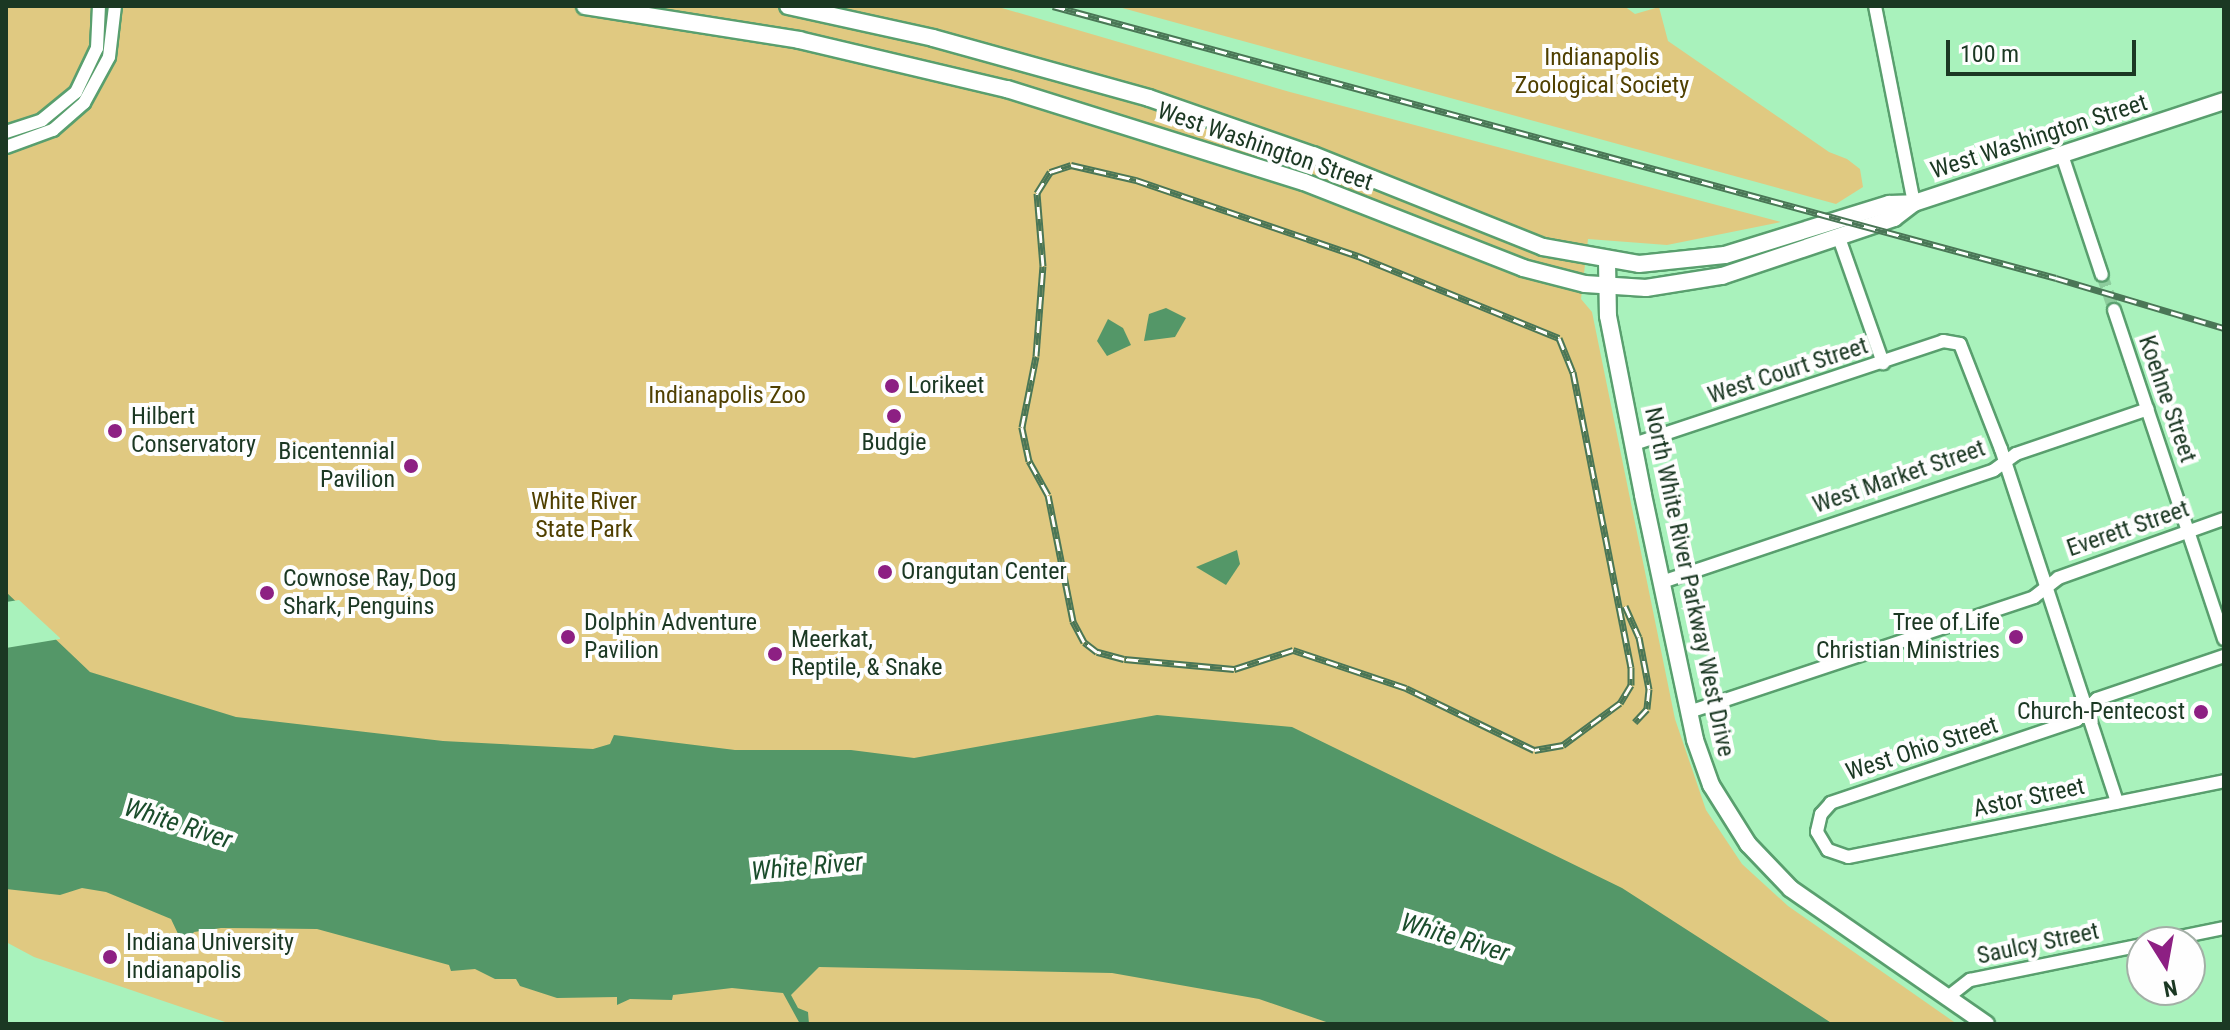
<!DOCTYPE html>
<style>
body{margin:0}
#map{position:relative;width:2230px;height:1030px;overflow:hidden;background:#a9f2bc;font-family:"Roboto Condensed",sans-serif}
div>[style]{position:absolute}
.green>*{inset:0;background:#e0c981}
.water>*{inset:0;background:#549768}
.pier>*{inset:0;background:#a9f2bc}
.minor-tunnel>*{height:12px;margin-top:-6px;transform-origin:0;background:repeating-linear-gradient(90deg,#8dcd9d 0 12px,transparent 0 18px)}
.roads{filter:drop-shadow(2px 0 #599f6e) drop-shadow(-2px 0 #599f6e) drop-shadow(0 2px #599f6e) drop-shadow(0 -2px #599f6e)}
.minor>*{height:12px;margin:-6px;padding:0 6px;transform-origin:6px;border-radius:6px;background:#fff}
.major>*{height:16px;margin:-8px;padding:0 8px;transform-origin:8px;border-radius:8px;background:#fff}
.rail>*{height:7px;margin-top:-3.5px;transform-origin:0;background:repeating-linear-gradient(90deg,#fefefe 0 12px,#4a7656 0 24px);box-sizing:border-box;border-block:2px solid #4a7656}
.dots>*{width:22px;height:22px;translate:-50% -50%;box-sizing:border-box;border:4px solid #fefefe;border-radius:50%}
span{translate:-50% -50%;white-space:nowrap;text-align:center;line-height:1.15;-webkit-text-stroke:8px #fefefe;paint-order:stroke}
.park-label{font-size:24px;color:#504000}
.street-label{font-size:24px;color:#1b3823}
.poi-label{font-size:24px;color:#1b3823}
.left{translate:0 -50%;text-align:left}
.right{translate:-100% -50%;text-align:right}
.water-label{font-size:26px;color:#1b4d2c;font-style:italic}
.frame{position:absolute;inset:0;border:8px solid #1b3823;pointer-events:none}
.north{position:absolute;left:2126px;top:926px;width:80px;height:80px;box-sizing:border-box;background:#fefefe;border:2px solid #a3afa6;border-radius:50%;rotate:169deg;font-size:22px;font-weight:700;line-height:32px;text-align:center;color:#1b3823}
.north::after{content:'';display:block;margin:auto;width:28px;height:36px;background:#8d2083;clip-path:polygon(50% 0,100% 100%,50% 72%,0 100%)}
.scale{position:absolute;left:1946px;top:40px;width:190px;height:36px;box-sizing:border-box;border:4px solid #1b3823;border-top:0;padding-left:10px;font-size:24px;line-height:28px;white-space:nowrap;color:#1b3823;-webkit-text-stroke:6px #fefefe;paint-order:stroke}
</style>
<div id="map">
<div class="green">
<div style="clip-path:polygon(6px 6px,995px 6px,1290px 92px,1781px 222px,1667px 245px,1588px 239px,1581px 299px,1592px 312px,1675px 719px,1706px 810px,1742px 864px,1788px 906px,1957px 1024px,231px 1024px,34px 957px,6px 942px)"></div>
<div style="clip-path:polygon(1115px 6px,1624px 6px,1635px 14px,1659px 7px,1668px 41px,1829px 152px,1847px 159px,1860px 169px,1863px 187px,1836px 204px)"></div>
</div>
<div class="water">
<div style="clip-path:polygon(1166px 308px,1186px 318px,1175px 337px,1144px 341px,1149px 314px)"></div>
<div style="clip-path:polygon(1108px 319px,1123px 328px,1131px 345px,1107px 356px,1097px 341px)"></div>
<div style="clip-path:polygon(1237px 550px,1240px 564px,1226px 585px,1196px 567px)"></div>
<div style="clip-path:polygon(6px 592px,90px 672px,236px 717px,443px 741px,593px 749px,610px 744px,614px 735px,735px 750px,851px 750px,914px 758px,1157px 715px,1292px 727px,1622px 888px,1833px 1024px,1332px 1024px,1259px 999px,1112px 973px,819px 967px,791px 995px,798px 1008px,808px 1012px,809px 1024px,800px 1024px,783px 993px,732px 988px,673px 995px,672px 1000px,630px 999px,617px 1005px,617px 997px,557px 998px,520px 986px,516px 979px,495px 979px,475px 969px,451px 971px,449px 965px,317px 929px,221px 928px,194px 932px,184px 947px,176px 945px,180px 938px,171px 919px,106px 892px,82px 888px,60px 895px,6px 889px)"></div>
</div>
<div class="pier">
<div style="clip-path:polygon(19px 600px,60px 638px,60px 639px,6px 648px,6px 602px)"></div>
</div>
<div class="minor-tunnel">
<div style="left:2102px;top:275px;width:37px;rotate:71deg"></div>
</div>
<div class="roads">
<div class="minor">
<div style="left:1875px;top:6px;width:201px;rotate:78.8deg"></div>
<div style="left:6px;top:132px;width:38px;rotate:-18deg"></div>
<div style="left:42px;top:120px;width:44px;rotate:-39.5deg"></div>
<div style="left:76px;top:92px;width:49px;rotate:-64.5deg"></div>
<div style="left:97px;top:48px;width:42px;rotate:-87.3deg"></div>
<div style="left:6px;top:147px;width:50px;rotate:-19.9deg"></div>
<div style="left:53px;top:130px;width:41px;rotate:-41.1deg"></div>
<div style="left:84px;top:103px;width:52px;rotate:-61.5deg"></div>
<div style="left:109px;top:57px;width:51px;rotate:-83.3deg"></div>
<div style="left:2062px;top:155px;width:126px;rotate:71.6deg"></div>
<div style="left:1839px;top:238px;width:133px;rotate:70.6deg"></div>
<div style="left:2114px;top:310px;width:347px;rotate:71.5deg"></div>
<div style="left:1634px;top:444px;width:326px;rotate:-18.4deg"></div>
<div style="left:1943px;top:341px;width:17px;rotate:10deg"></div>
<div style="left:1960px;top:344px;width:113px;rotate:68.7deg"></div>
<div style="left:2001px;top:449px;width:372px;rotate:71.8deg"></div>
<div style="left:1662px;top:582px;width:350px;rotate:-18.6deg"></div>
<div style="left:1994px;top:470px;width:27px;rotate:-36deg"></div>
<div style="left:2016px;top:454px;width:139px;rotate:-18.8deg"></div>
<div style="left:2224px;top:656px;width:134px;rotate:161.3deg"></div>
<div style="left:2097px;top:699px;width:29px;rotate:134deg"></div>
<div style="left:2077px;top:720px;width:260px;rotate:161.4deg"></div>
<div style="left:1831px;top:803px;width:15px;rotate:132deg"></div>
<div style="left:1821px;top:814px;width:18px;rotate:103deg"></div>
<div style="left:1817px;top:832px;width:21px;rotate:59deg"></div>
<div style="left:1828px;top:850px;width:21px;rotate:19deg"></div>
<div style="left:1848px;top:857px;width:384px;rotate:-11.4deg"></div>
<div style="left:1689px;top:712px;width:364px;rotate:-18.4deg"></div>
<div style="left:2034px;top:597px;width:31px;rotate:-38deg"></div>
<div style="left:2058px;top:578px;width:176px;rotate:-19.6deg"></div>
<div style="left:2156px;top:942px;width:69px;rotate:-11.6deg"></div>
<div style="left:1948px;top:997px;width:28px;rotate:-38deg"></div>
<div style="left:1970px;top:980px;width:176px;rotate:-11.5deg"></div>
</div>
<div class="major">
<div style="left:585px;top:6px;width:217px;rotate:9deg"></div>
<div style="left:799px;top:40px;width:214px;rotate:13.3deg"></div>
<div style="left:1007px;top:89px;width:311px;rotate:17.4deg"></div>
<div style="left:1304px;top:182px;width:235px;rotate:21.4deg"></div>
<div style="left:1523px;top:268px;width:64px;rotate:14.5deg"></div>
<div style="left:1585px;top:284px;width:61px;rotate:3.8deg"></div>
<div style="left:1646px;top:288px;width:77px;rotate:-9deg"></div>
<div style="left:1722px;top:276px;width:182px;rotate:-18.6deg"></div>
<div style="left:1894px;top:218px;width:25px;rotate:-37deg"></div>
<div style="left:788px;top:6px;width:148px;rotate:12.4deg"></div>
<div style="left:933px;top:38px;width:224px;rotate:15.5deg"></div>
<div style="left:1149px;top:98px;width:174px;rotate:19.2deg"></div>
<div style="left:1313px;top:155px;width:248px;rotate:21.8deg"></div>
<div style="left:1543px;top:247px;width:97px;rotate:10deg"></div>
<div style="left:1639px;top:264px;width:86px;rotate:-6deg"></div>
<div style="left:1725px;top:255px;width:172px;rotate:-17.3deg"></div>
<div style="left:1889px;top:204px;width:25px;rotate:-2deg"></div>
<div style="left:1914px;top:203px;width:326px;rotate:-18.2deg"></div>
<div style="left:1607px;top:261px;width:55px;rotate:89deg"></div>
<div style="left:1608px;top:316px;width:182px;rotate:78.9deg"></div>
<div style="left:1643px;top:495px;width:250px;rotate:78deg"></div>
<div style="left:1695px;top:740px;width:48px;rotate:70.4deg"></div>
<div style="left:1711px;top:785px;width:70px;rotate:57.9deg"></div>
<div style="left:1748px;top:844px;width:62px;rotate:46.3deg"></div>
<div style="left:1791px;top:889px;width:237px;rotate:34.7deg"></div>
</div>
</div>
<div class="rail">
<div style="left:1053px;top:6px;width:1039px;rotate:15.17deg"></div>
<div style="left:2056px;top:278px;width:175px;rotate:16.6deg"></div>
<div style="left:1071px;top:165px;width:67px;rotate:13deg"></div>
<div style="left:1136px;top:180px;width:235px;rotate:18.9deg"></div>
<div style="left:1358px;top:256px;width:217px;rotate:22.2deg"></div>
<div style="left:1559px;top:338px;width:37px;rotate:68deg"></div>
<div style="left:1573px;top:372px;width:301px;rotate:78.9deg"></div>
<div style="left:1631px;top:667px;width:18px;rotate:90deg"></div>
<div style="left:1631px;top:685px;width:21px;rotate:121deg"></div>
<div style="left:1620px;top:703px;width:71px;rotate:143.6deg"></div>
<div style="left:1563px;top:745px;width:29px;rotate:170deg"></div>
<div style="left:1534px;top:750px;width:142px;rotate:-154.2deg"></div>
<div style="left:1406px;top:688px;width:119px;rotate:-161.4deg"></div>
<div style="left:1293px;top:650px;width:62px;rotate:162.1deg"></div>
<div style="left:1234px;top:669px;width:110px;rotate:-174.8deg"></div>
<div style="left:1124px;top:659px;width:28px;rotate:-165deg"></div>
<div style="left:1097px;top:652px;width:16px;rotate:-142deg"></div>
<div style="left:1084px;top:642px;width:24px;rotate:-118deg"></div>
<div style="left:1073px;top:621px;width:128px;rotate:-101.2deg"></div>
<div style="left:1048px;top:495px;width:39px;rotate:-119deg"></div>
<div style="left:1029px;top:461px;width:35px;rotate:-102deg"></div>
<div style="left:1022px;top:427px;width:72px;rotate:-78.8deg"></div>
<div style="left:1036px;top:356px;width:90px;rotate:-85.6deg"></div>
<div style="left:1043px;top:266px;width:73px;rotate:-94.7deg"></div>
<div style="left:1037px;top:193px;width:25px;rotate:-58deg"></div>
<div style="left:1050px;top:172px;width:22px;rotate:-18deg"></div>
<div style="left:1625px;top:606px;width:34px;rotate:66deg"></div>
<div style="left:1639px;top:637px;width:53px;rotate:79.1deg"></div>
<div style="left:1649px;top:689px;width:20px;rotate:96deg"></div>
<div style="left:1647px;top:709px;width:18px;rotate:133deg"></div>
</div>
<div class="dots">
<div style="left:892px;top:386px;background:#8d2083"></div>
<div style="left:894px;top:416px;background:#8d2083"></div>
<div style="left:115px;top:431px;background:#8d2083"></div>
<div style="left:411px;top:466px;background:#8d2083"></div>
<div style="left:885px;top:572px;background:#8d2083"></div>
<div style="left:267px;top:593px;background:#8d2083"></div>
<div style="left:568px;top:637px;background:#8d2083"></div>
<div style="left:2016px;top:637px;background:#8d2083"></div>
<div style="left:775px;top:654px;background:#8d2083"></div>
<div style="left:2201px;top:712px;background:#8d2083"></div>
<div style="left:110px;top:957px;background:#8d2083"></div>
</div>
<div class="park-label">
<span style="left:1602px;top:72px">Indianapolis<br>Zoological Society</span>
<span style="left:727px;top:396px">Indianapolis Zoo</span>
<span style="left:584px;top:516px">White River<br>State Park</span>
</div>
<div class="street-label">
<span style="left:2039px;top:137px;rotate:-18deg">West Washington Street</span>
<span style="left:1265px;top:147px;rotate:19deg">West Washington Street</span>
<span style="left:1788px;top:371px;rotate:-18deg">West Court Street</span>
<span style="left:2167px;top:399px;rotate:71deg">Koehne Street</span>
<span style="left:1899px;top:477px;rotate:-19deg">West Market Street</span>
<span style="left:2128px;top:529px;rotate:-19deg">Everett Street</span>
<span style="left:1689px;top:582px;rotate:78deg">North White River Parkway West Drive</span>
<span style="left:1922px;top:749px;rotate:-18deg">West Ohio Street</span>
<span style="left:2029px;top:798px;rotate:-12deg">Astor Street</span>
<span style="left:2038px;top:944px;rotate:-12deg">Saulcy Street</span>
</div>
<div class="poi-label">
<span class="left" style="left:908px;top:386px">Lorikeet</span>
<span class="left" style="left:131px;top:431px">Hilbert<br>Conservatory</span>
<span style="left:894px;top:443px">Budgie</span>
<span class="right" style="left:395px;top:466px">Bicentennial<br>Pavilion</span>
<span class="left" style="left:901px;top:572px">Orangutan Center</span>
<span class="left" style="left:283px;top:593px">Cownose Ray, Dog<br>Shark, Penguins</span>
<span class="left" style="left:584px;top:637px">Dolphin Adventure<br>Pavilion</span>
<span class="right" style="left:2000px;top:637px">Tree of Life<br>Christian Ministries</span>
<span class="left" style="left:791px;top:654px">Meerkat,<br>Reptile, &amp; Snake</span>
<span class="right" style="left:2185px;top:712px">Church-Pentecost</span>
<span class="left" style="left:126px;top:957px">Indiana University<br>Indianapolis</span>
</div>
<div class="water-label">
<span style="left:178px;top:824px;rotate:18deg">White River</span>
<span style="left:807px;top:867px;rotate:-5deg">White River</span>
<span style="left:1455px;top:938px;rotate:17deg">White River</span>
</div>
<div class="frame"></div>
<div class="north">N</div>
<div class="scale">100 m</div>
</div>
